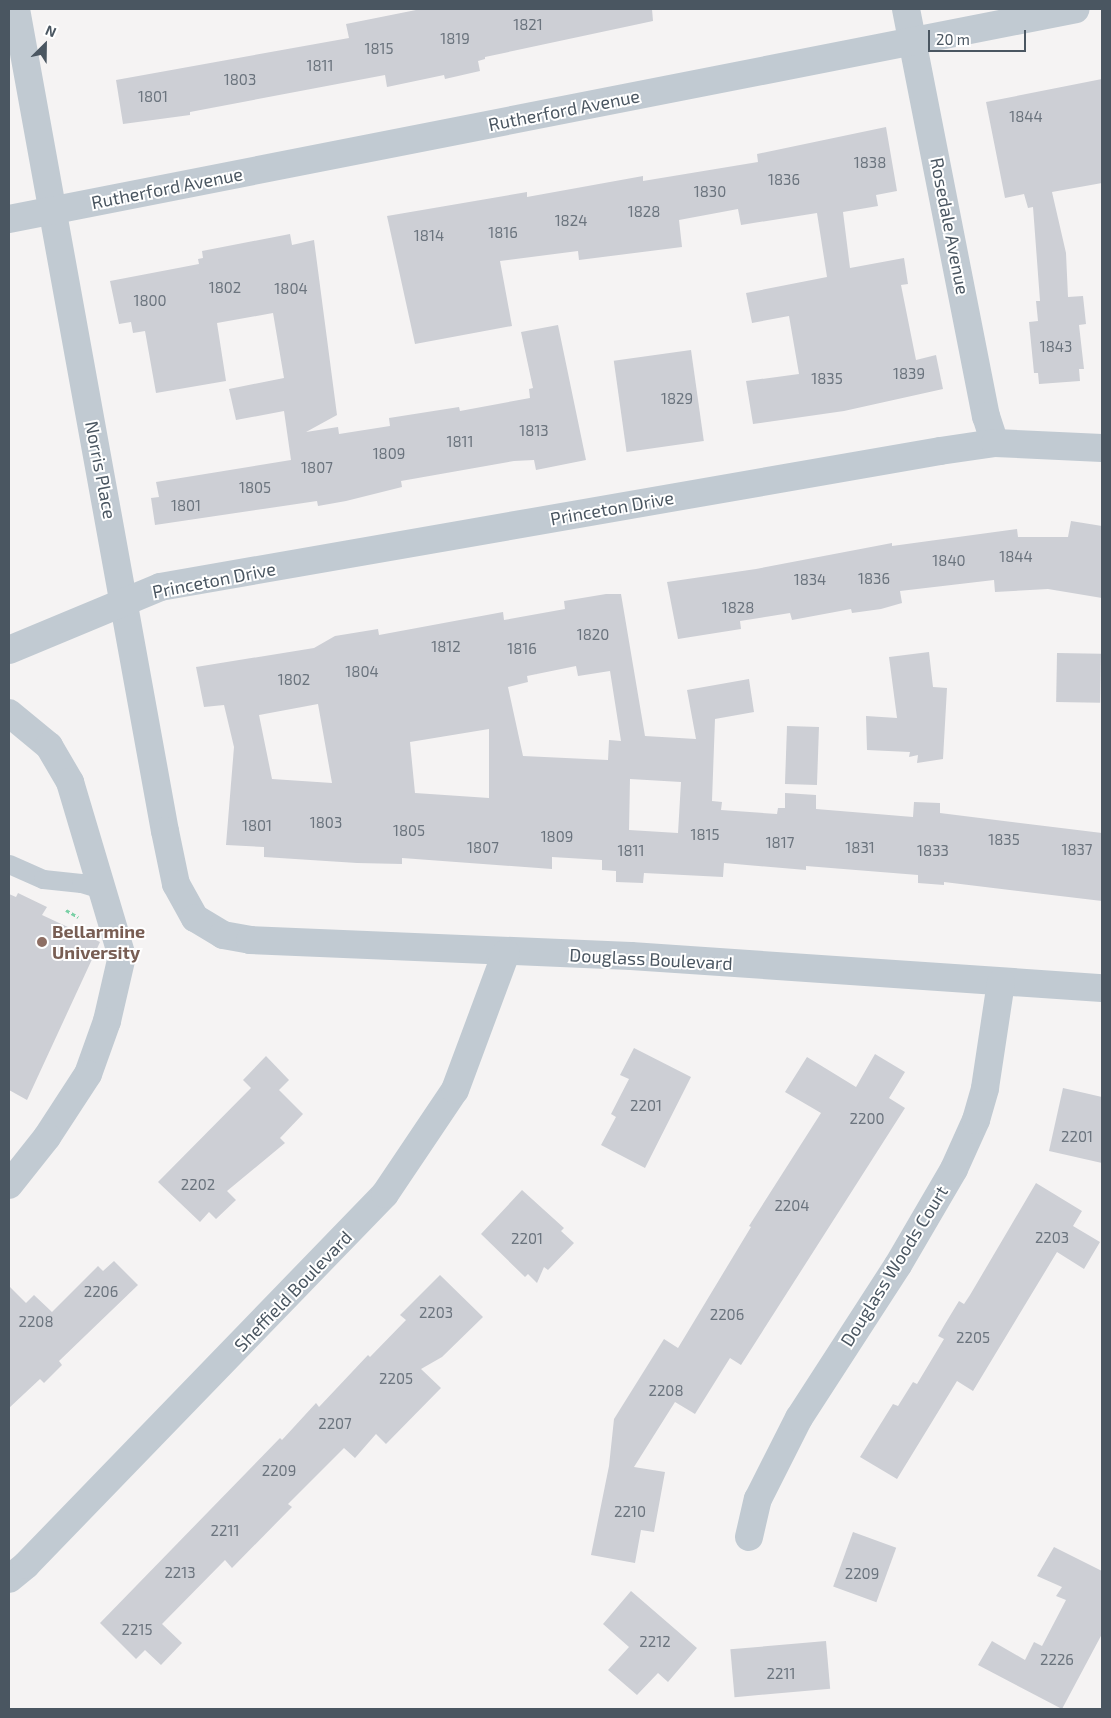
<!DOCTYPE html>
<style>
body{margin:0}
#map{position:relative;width:1111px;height:1718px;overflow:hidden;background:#f5f3f3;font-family:"Exo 2",sans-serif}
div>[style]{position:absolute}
.building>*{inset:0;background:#cdcfd5;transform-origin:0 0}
.path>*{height:3px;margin-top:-1.5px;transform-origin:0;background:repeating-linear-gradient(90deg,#7ad0a6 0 4px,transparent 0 6.5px)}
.service>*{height:19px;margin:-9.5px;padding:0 9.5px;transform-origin:9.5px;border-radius:9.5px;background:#c1cad2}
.minor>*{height:28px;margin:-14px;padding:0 14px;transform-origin:14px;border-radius:14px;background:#c1cad2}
.dots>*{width:14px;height:14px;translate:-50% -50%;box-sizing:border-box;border:2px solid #fff;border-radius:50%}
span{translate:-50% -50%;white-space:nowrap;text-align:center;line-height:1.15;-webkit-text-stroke:4px #fff;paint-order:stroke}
.number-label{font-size:15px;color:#6b747e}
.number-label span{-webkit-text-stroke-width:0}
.street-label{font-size:18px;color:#4a5661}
.education-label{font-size:18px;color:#785e54;font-weight:700}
.left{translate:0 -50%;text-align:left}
.frame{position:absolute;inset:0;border:10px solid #4a5661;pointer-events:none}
.north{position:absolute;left:20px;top:20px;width:50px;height:50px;-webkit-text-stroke:4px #fff;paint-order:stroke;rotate:23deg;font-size:14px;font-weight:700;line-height:20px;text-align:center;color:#4a5661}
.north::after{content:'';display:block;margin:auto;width:18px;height:22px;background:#4a5661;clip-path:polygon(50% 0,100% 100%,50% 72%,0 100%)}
.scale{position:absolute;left:928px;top:30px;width:98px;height:22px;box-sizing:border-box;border:2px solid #4a5661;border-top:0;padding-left:6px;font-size:15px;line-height:18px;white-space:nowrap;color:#4a5661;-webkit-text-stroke:4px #fff;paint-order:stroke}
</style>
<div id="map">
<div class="building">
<div style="clip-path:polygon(421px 9px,652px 9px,653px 21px,485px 57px,485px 59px,478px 61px,480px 71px,445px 79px,444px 75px,387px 87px,385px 75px,190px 112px,190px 115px,123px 124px,116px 80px,349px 38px,346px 24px)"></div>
<div style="clip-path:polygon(1102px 79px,1102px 183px,1052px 192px,1066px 253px,1068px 297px,1083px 296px,1086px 324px,1079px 325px,1084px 369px,1079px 369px,1080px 381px,1039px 384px,1038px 373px,1034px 373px,1029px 322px,1038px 321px,1036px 301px,1040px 301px,1033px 207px,1028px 208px,1024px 194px,1005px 198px,986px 102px)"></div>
<div style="clip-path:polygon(886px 127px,897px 191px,876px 195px,878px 206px,843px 212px,850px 268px,904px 258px,908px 284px,901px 285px,916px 360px,936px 355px,943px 389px,844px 411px,753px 424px,746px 381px,799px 374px,789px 316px,752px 323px,746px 293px,827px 277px,817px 213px,741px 225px,738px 209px,679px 220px,682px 247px,579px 260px,578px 251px,500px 261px,512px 326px,415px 344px,387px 216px,527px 192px,527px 197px,643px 176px,643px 181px,758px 162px,757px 154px)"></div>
<div style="clip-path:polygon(290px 234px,292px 245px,314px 240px,337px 415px,306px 432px,338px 427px,339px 434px,390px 426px,389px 418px,459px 407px,460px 411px,530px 398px,529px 389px,533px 388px,521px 332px,558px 325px,586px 460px,536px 470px,534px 460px,514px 461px,401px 481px,402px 487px,346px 501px,318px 506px,317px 501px,155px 525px,151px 498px,159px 497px,156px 482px,291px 460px,284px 411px,236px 420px,229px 389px,284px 378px,273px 313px,217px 323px,226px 381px,156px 393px,145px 331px,133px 333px,131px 322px,119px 324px,110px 281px,199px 264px,198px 259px,203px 258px,202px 251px)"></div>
<div style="left:691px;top:350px;width:92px;height:78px;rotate:82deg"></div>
<div style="clip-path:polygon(1071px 521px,1102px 526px,1102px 598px,1048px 589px,995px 592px,994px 580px,900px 591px,902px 603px,881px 609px,852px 613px,851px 609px,792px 620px,790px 613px,740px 621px,741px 629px,678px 639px,667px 582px,756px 569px,892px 543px,892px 546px,1017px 529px,1018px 537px,1068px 537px)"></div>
<div style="clip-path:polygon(evenodd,606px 594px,621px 594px,645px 736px,696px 739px,687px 690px,749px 679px,754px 712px,715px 719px,712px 801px,722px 802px,721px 810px,777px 814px,778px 808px,785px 808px,785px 793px,816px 795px,816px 809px,913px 817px,914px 802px,940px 803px,940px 813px,1102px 833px,1102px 901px,944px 882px,944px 885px,918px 883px,918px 875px,806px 866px,806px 870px,724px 863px,723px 877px,644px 873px,643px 883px,616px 882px,616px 871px,602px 870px,602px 860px,552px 857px,552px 869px,402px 858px,402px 864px,357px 863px,264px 857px,264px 847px,226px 845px,234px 747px,224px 705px,204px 707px,196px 667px,314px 648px,335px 636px,378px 629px,379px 635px,503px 612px,504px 620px,565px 609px,564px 601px,606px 594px,576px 666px,578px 676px,610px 671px,621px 741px,609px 740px,608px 760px,523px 756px,508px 687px,528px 682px,527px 676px,576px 666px,606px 594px,318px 704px,332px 783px,272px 779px,259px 715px,318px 704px,606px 594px,489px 729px,489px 798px,415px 793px,410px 742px,489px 729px,606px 594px,630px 779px,681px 782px,678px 833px,629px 830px,630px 779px)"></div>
<div style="clip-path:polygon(929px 652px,933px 687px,947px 688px,943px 759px,917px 763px,918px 755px,909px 757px,910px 752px,867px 750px,866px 716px,897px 718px,889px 657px)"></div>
<div style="left:1057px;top:653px;width:44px;height:49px;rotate:1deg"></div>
<div style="left:787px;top:726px;width:32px;height:58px;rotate:2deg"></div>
<div style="clip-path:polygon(18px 893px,47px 907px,42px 915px,100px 942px,27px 1100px,9px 1090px,9px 894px,16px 897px)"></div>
<div style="clip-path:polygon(634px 1048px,691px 1077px,645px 1168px,601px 1145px,616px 1117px,611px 1114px,629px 1079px,620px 1075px)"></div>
<div style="clip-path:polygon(875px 1054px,905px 1072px,889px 1098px,905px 1108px,741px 1365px,730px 1358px,695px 1414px,675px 1402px,634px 1467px,665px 1472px,654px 1532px,641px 1530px,635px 1563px,591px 1555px,609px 1466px,614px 1419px,664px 1339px,678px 1348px,751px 1227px,749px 1226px,821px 1113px,785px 1092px,807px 1057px,856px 1087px)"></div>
<div style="clip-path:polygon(266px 1056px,289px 1080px,279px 1090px,303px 1114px,280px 1138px,285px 1143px,227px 1191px,236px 1200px,216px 1219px,209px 1212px,200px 1222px,158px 1182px,251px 1088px,243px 1080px)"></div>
<div style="clip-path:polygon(1063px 1088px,1102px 1097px,1102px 1163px,1049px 1151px)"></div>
<div style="clip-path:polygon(1036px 1183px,1082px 1211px,1073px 1226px,1100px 1242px,1084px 1269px,1057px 1252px,973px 1391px,957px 1381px,897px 1479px,860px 1457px,893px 1404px,898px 1406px,913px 1382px,917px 1384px,944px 1339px,938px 1336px,945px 1324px,959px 1301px,964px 1304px,970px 1295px)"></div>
<div style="clip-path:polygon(522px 1190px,564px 1228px,561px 1231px,574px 1243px,548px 1270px,544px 1267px,537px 1283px,528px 1274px,525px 1277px,481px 1234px)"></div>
<div style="clip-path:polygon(114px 1261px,138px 1285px,59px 1361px,62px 1365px,44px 1383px,40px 1379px,9px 1408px,9px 1286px,26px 1303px,34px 1295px,52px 1312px,98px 1266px,103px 1271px)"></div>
<div style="clip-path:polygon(440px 1275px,483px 1317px,442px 1357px,421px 1369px,441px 1388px,386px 1444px,376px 1434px,355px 1458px,344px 1448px,288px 1504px,292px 1507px,232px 1568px,225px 1560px,162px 1624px,182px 1643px,161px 1665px,145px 1650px,136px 1659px,100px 1623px,280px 1438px,282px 1440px,316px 1403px,319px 1407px,368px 1355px,370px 1357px,406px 1320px,400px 1315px)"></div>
<div style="left:853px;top:1532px;width:46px;height:58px;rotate:20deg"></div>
<div style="clip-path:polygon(1054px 1547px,1102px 1571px,1102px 1634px,1062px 1709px,978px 1665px,992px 1641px,1025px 1660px,1034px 1642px,1042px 1646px,1066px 1600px,1056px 1596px,1062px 1587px,1037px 1576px)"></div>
<div style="clip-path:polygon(631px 1591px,697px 1648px,668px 1682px,658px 1673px,637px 1695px,608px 1670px,629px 1647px,603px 1624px)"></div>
<div style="left:826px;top:1641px;width:48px;height:96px;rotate:85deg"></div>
</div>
<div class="path">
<div style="left:66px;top:910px;width:14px;rotate:30deg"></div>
</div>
<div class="service">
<div style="left:9px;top:864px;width:37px;rotate:24deg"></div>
<div style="left:43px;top:879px;width:38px;rotate:6deg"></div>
<div style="left:81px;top:883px;width:24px;rotate:17deg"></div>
</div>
<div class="minor">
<div style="left:16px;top:9px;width:835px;rotate:79.73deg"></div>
<div style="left:165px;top:831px;width:54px;rotate:78.3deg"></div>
<div style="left:176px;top:884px;width:39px;rotate:61deg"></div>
<div style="left:195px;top:918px;width:33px;rotate:31deg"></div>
<div style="left:223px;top:935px;width:27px;rotate:10deg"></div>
<div style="left:250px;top:940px;width:381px;rotate:2.4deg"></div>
<div style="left:631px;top:956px;width:472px;rotate:3.9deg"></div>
<div style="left:906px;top:9px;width:415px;rotate:78.9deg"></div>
<div style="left:986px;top:416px;width:28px;rotate:72deg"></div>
<div style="left:9px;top:219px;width:1087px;rotate:-11.13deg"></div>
<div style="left:9px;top:650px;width:164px;rotate:-22.6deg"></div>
<div style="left:160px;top:587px;width:792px;rotate:-9.89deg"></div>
<div style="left:940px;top:451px;width:56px;rotate:-8.3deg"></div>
<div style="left:995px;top:443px;width:107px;rotate:2.7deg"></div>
<div style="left:9px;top:713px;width:52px;rotate:39.5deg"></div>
<div style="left:49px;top:746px;width:42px;rotate:59.7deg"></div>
<div style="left:70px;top:782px;width:182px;rotate:73.4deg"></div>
<div style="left:122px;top:956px;width:67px;rotate:103deg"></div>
<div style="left:107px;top:1021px;width:56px;rotate:109.7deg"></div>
<div style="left:88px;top:1074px;width:75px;rotate:123.1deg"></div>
<div style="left:47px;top:1137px;width:61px;rotate:128.4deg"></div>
<div style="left:749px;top:1537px;width:39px;rotate:-77deg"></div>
<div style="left:758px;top:1499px;width:91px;rotate:-63.2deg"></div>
<div style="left:799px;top:1418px;width:182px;rotate:-57.1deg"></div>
<div style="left:898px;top:1265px;width:111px;rotate:-59.7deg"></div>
<div style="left:954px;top:1169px;width:54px;rotate:-65.8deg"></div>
<div style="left:976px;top:1120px;width:33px;rotate:-74deg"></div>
<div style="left:985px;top:1088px;width:107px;rotate:-81.4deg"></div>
<div style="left:9px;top:1579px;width:22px;rotate:-39deg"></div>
<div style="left:26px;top:1565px;width:516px;rotate:-45.94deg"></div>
<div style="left:385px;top:1194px;width:125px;rotate:-56.1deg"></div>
<div style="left:455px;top:1090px;width:146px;rotate:-69.6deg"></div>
</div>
<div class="dots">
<div style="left:42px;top:942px;background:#8d6e63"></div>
</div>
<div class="number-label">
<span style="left:528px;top:25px">1821</span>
<span style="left:455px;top:39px">1819</span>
<span style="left:379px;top:49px">1815</span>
<span style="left:320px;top:66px">1811</span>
<span style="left:240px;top:80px">1803</span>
<span style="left:153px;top:97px">1801</span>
<span style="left:1026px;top:117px">1844</span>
<span style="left:870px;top:163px">1838</span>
<span style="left:784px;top:180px">1836</span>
<span style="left:710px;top:192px">1830</span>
<span style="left:644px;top:212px">1828</span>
<span style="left:571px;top:221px">1824</span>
<span style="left:503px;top:233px">1816</span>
<span style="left:429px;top:236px">1814</span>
<span style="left:225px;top:288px">1802</span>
<span style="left:291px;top:289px">1804</span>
<span style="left:150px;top:301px">1800</span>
<span style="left:1056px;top:347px">1843</span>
<span style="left:909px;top:374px">1839</span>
<span style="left:827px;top:379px">1835</span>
<span style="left:677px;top:399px">1829</span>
<span style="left:534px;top:431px">1813</span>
<span style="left:460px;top:442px">1811</span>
<span style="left:389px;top:454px">1809</span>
<span style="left:317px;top:468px">1807</span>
<span style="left:255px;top:488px">1805</span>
<span style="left:186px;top:506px">1801</span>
<span style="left:1016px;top:557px">1844</span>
<span style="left:949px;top:561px">1840</span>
<span style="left:874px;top:579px">1836</span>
<span style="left:810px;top:580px">1834</span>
<span style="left:738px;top:608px">1828</span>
<span style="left:593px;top:635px">1820</span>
<span style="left:446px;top:647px">1812</span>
<span style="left:522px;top:649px">1816</span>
<span style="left:362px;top:672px">1804</span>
<span style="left:294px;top:680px">1802</span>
<span style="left:326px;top:823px">1803</span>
<span style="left:257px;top:826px">1801</span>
<span style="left:409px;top:831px">1805</span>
<span style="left:705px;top:835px">1815</span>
<span style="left:557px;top:837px">1809</span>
<span style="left:1004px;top:840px">1835</span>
<span style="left:780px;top:843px">1817</span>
<span style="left:483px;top:848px">1807</span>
<span style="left:860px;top:848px">1831</span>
<span style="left:1077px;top:850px">1837</span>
<span style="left:631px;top:851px">1811</span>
<span style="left:933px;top:851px">1833</span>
<span style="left:646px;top:1106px">2201</span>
<span style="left:867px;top:1119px">2200</span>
<span style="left:1077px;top:1137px">2201</span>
<span style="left:198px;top:1185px">2202</span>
<span style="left:792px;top:1206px">2204</span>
<span style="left:1052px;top:1238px">2203</span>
<span style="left:527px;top:1239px">2201</span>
<span style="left:101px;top:1292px">2206</span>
<span style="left:436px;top:1313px">2203</span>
<span style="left:727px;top:1315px">2206</span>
<span style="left:36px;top:1322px">2208</span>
<span style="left:973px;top:1338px">2205</span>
<span style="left:396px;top:1379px">2205</span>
<span style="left:666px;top:1391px">2208</span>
<span style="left:335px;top:1424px">2207</span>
<span style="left:279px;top:1471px">2209</span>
<span style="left:630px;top:1512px">2210</span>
<span style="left:225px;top:1531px">2211</span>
<span style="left:180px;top:1573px">2213</span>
<span style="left:862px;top:1574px">2209</span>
<span style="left:137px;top:1630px">2215</span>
<span style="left:655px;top:1642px">2212</span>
<span style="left:1057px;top:1660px">2226</span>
<span style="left:781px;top:1674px">2211</span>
</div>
<div class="street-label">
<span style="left:564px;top:110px;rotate:-11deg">Rutherford Avenue</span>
<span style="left:167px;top:188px;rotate:-11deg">Rutherford Avenue</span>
<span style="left:950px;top:226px;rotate:79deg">Rosedale Avenue</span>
<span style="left:101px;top:470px;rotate:79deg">Norris Place</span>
<span style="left:612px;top:508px;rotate:-10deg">Princeton Drive</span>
<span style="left:214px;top:580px;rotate:-11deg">Princeton Drive</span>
<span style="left:651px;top:959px;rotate:3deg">Douglass Boulevard</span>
<span style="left:894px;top:1266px;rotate:-58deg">Douglass Woods Court</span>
<span style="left:293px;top:1291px;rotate:-46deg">Sheffield Boulevard</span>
</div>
<div class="education-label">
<span class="left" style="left:52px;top:942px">Bellarmine<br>University</span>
</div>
<div class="frame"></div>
<div class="north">N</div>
<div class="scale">20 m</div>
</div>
